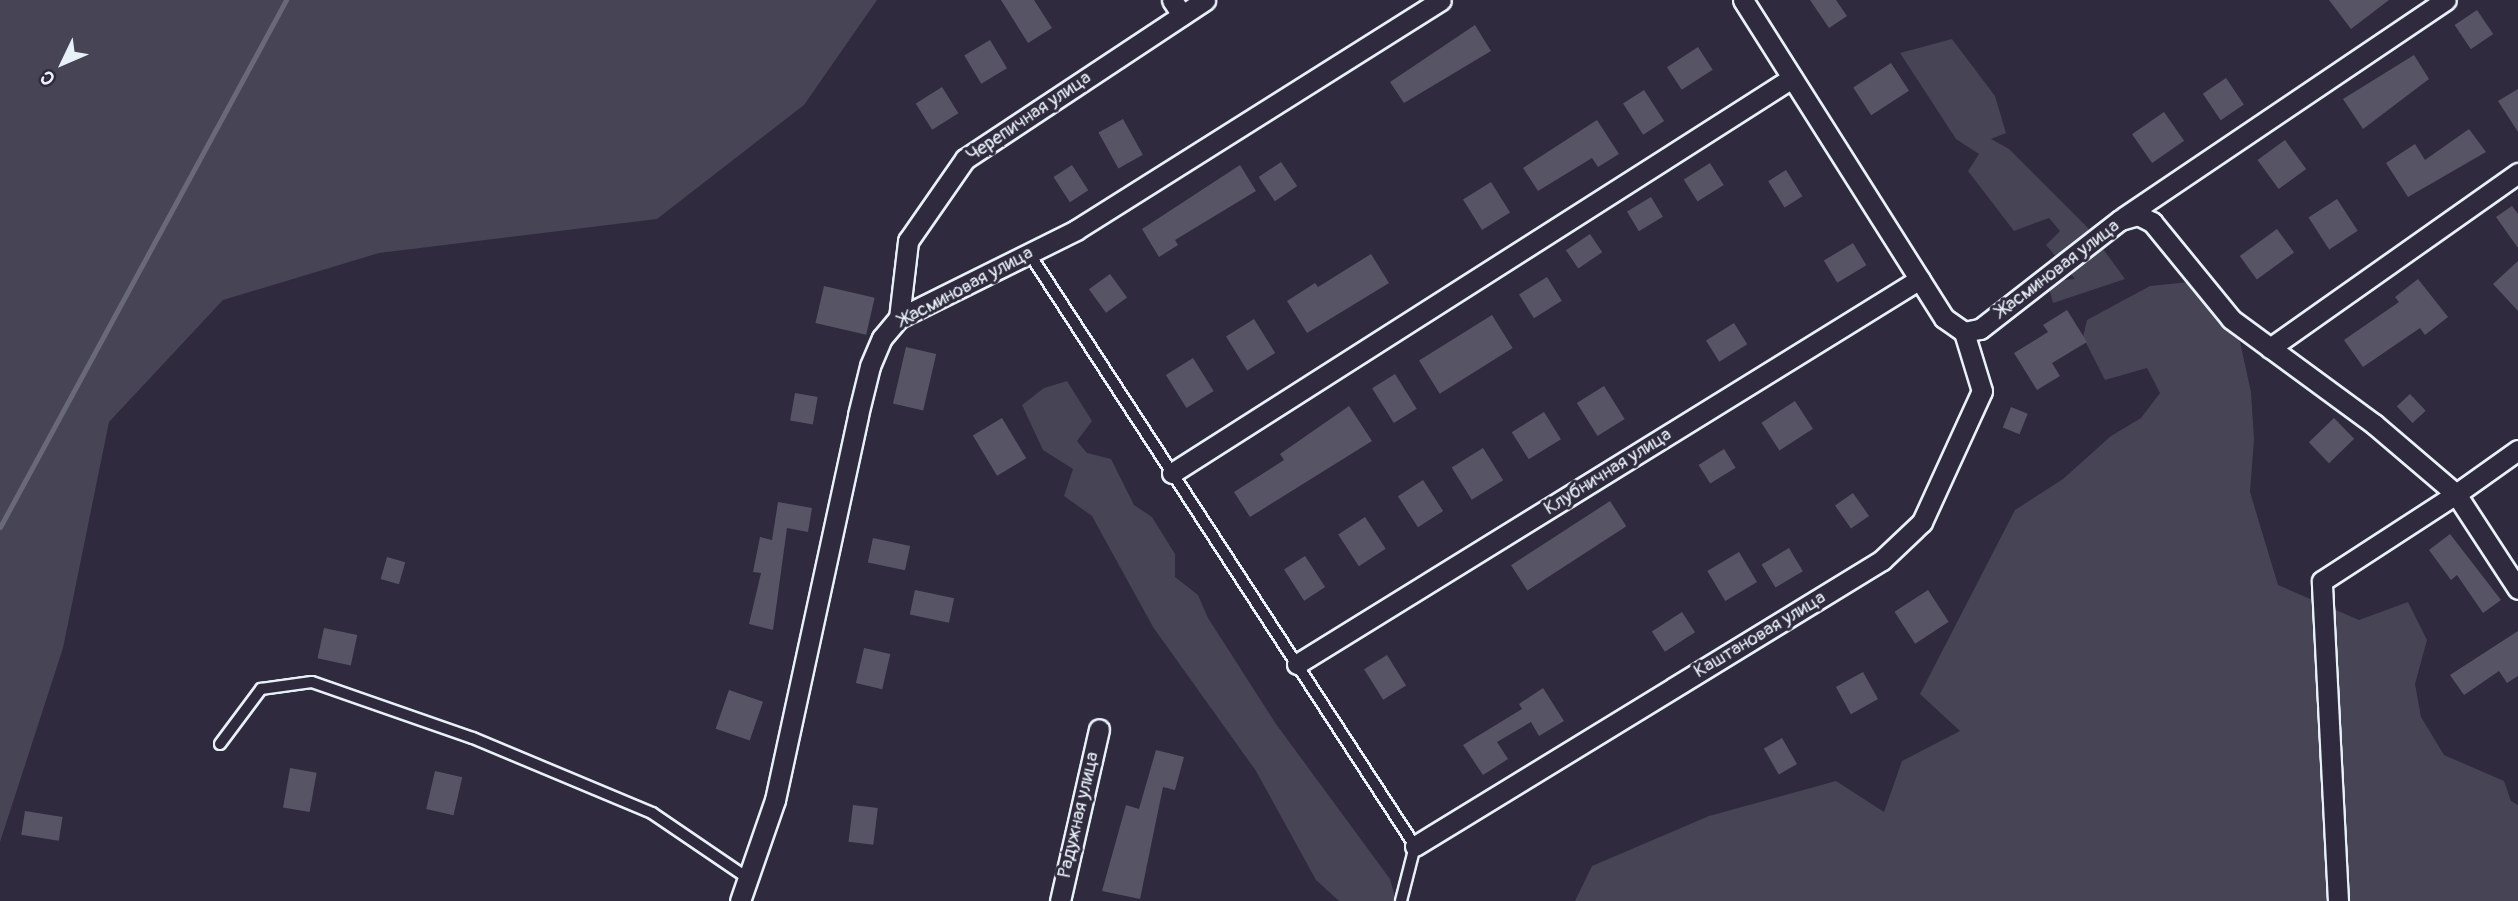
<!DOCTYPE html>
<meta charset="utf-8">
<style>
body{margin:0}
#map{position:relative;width:2518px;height:901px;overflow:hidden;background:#2f2a3d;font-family:Pangolin,sans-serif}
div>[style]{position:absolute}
.green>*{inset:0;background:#464455}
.stream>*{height:5px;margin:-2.5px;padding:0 2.5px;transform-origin:2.5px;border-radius:2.5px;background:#696978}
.building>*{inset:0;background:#575565;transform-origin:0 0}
.roads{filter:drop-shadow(2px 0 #e8f1f8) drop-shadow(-2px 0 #e8f1f8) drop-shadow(0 2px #e8f1f8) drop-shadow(0 -2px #e8f1f8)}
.service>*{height:10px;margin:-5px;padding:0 5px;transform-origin:5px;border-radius:5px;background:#2f2a3d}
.minor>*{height:19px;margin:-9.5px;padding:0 9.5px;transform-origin:9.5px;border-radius:9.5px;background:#2f2a3d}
span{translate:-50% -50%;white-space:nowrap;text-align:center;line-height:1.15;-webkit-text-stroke:6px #2f2a3d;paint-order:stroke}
.street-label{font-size:19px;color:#e8f1f8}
.north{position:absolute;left:28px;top:28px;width:70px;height:70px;-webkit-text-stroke:5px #2f2a3d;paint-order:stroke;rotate:226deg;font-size:19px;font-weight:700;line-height:28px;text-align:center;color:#e8f1f8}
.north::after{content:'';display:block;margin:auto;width:24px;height:32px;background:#e8f1f8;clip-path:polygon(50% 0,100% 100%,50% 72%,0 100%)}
</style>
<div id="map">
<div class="green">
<div style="clip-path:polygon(0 0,877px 0,804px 105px,657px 219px,379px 253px,223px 300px,109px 422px,63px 648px,0 842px)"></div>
<div style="clip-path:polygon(1952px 39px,1995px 96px,2006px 133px,1991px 139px,2009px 149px,2087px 227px,2125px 279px,2053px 303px,2047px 281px,2075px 279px,2046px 245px,2060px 231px,2049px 218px,2014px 231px,1968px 171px,1979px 154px,1956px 139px,1900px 53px)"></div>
<div style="clip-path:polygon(2189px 282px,2240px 342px,2251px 392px,2254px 439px,2250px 492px,2278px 585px,2359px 620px,2408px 602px,2427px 640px,2415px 684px,2421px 717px,2444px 755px,2504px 781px,2511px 801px,2518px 805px,2518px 901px,1575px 901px,1592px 866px,1709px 816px,1836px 781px,1884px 812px,1902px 761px,1960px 731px,1920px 694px,2015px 510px,2063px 479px,2111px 436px,2141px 418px,2160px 393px,2147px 368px,2105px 380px,2083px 337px,2087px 320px,2150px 286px)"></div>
<div style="clip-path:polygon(1067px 381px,1092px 421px,1077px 441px,1087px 453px,1111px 459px,1134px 505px,1152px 517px,1175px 554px,1175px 577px,1198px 595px,1208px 618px,1276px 724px,1390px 879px,1396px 901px,1339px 901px,1316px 880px,1256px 771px,1153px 627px,1092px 516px,1064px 496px,1073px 469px,1043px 450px,1022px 405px,1044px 388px)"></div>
</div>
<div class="stream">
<div style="left:0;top:527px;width:600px;rotate:-61.51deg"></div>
</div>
<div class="building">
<div style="clip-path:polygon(1001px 0,1034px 0,1052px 28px,1028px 43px)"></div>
<div style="clip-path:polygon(1810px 0,1836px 0,1847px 16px,1829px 28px)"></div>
<div style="clip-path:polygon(2329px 0,2389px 0,2351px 29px)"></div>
<div style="left:2477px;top:10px;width:29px;height:27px;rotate:56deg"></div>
<div style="clip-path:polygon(1475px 25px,1491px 51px,1404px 103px,1390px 82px)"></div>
<div style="left:990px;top:40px;width:33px;height:30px;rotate:59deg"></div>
<div style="left:1698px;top:47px;width:27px;height:37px;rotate:57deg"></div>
<div style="clip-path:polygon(2414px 55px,2429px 79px,2363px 129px,2343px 99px)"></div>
<div style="left:1891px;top:63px;width:33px;height:45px;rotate:57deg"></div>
<div style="left:2226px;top:78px;width:32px;height:28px;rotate:56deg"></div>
<div style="left:942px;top:87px;width:31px;height:31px;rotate:58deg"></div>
<div style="clip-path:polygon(2518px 89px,2518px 132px,2498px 101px)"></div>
<div style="left:1644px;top:90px;width:37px;height:25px;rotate:57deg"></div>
<div style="left:2164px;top:112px;width:35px;height:39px;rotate:55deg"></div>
<div style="left:1123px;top:119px;width:41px;height:28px;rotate:61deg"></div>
<div style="clip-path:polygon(1597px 120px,1619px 154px,1598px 167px,1592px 158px,1538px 191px,1523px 168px)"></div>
<div style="clip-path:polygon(2469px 129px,2486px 152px,2408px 197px,2386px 163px,2415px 144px,2425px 160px)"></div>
<div style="left:2285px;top:140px;width:36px;height:34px;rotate:54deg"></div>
<div style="left:1281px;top:162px;width:29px;height:27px;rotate:56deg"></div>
<div style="left:1710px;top:163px;width:26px;height:31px;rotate:58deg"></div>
<div style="left:1072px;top:165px;width:30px;height:22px;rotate:57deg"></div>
<div style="clip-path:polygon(1240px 165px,1256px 191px,1175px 240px,1178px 245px,1159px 257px,1142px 229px)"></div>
<div style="left:1786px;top:170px;width:31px;height:21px;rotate:58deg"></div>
<div style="left:1491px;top:182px;width:36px;height:33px;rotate:58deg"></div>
<div style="left:1651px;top:197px;width:23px;height:28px;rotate:59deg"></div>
<div style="left:2337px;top:199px;width:38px;height:34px;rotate:57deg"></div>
<div style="clip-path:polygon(2512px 206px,2518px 214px,2518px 248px,2496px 217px)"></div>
<div style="left:2277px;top:229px;width:29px;height:46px;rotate:54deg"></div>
<div style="left:1590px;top:234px;width:22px;height:29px;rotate:56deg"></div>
<div style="left:1853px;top:243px;width:26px;height:34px;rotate:59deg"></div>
<div style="clip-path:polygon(1371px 254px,1389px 283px,1307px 333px,1287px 301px,1315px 283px,1318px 287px)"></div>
<div style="clip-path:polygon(2518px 261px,2518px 311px,2493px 284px)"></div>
<div style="left:1110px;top:274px;width:29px;height:26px;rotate:54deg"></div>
<div style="left:1547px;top:277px;width:28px;height:33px;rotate:58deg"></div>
<div style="clip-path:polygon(2418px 279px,2448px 317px,2425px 335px,2420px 328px,2363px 367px,2344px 340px,2399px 302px,2395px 297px)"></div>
<div style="left:824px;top:286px;width:52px;height:38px;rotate:13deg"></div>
<div style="clip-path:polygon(2067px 310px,2087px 342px,2052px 363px,2060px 376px,2037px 390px,2014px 353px,2048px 332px,2043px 325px)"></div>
<div style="left:1492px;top:315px;width:39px;height:86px;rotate:58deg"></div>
<div style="left:1254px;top:319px;width:40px;height:33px;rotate:58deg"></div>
<div style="left:1734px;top:323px;width:25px;height:33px;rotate:58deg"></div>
<div style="left:906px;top:347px;width:31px;height:58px;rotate:13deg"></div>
<div style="left:1193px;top:358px;width:39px;height:32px;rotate:58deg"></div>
<div style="left:1395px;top:374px;width:41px;height:27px;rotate:58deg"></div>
<div style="left:1604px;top:386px;width:39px;height:32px;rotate:58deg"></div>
<div style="left:795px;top:393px;width:23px;height:28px;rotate:10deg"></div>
<div style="left:2410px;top:394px;width:23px;height:18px;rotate:47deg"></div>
<div style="left:1795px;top:401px;width:33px;height:40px;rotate:57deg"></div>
<div style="clip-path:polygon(1349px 406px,1372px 441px,1250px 517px,1234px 492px,1284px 460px,1280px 454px)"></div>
<div style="left:2011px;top:407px;width:18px;height:22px;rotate:22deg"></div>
<div style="left:1544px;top:412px;width:32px;height:38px;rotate:58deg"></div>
<div style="left:1002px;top:418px;width:47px;height:34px;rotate:59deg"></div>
<div style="left:2334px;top:418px;width:29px;height:35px;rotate:46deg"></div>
<div style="left:1483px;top:448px;width:38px;height:37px;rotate:58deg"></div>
<div style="left:1724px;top:449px;width:22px;height:30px;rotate:58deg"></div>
<div style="left:1423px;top:480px;width:37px;height:30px;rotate:57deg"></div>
<div style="left:1853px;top:493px;width:28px;height:22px;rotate:55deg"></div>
<div style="left:1610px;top:501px;width:30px;height:118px;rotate:57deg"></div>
<div style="clip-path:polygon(778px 502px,812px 508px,808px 532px,787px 528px,773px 630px,749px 624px,761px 573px,753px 572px,760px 537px,772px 540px)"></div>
<div style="left:1365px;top:517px;width:38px;height:32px;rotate:57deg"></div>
<div style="clip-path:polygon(2450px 534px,2501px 600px,2483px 613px,2457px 575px,2451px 580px,2429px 550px)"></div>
<div style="left:873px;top:538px;width:38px;height:25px;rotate:12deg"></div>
<div style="left:1789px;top:548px;width:27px;height:32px;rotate:59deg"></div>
<div style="left:1739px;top:552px;width:35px;height:37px;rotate:59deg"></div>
<div style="left:1305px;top:556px;width:37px;height:25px;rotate:57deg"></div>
<div style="left:387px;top:557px;width:19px;height:23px;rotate:16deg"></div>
<div style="left:915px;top:590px;width:40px;height:25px;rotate:12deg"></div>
<div style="left:1928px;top:590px;width:38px;height:40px;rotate:57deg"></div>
<div style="left:1682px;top:612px;width:24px;height:36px;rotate:57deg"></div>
<div style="left:324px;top:628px;width:34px;height:31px;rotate:12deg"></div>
<div style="clip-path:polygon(2518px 631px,2518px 676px,2507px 683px,2499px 671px,2464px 695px,2450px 675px)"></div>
<div style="left:864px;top:648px;width:27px;height:36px;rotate:13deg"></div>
<div style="left:1387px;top:655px;width:36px;height:27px;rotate:58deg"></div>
<div style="left:1863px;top:672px;width:31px;height:31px;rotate:61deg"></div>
<div style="clip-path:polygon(1543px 688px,1564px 721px,1539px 736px,1531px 722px,1497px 742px,1508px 759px,1483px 775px,1463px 745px,1522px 709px,1519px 704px)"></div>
<div style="left:729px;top:690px;width:36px;height:41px;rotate:19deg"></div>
<div style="left:1782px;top:738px;width:30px;height:21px;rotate:60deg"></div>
<div style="clip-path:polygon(1156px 750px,1184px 757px,1175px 790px,1163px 787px,1140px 899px,1102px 891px,1126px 805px,1139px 809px)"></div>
<div style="left:290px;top:768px;width:27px;height:40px;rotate:10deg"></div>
<div style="left:435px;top:771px;width:28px;height:39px;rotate:13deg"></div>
<div style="left:853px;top:805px;width:25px;height:37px;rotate:7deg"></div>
<div style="left:25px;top:811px;width:38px;height:24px;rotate:9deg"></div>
</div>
<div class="roads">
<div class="service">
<div style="left:1029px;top:253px;width:708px;rotate:56.94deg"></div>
<div style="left:1415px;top:846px;width:57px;rotate:104.3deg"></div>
<div style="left:220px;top:744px;width:69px;rotate:-53.3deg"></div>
<div style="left:261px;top:689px;width:51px;rotate:-7.8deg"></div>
<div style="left:312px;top:682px;width:170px;rotate:19.2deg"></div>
<div style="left:473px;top:738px;width:194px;rotate:22.7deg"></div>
<div style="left:652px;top:813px;width:114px;rotate:34.2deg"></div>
</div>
<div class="minor">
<div style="left:1172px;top:0;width:18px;rotate:56deg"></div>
<div style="left:1743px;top:0;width:376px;rotate:57.7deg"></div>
<div style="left:1944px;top:318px;width:24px;rotate:35deg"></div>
<div style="left:1964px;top:332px;width:16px;rotate:-11deg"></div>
<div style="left:1980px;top:329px;width:177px;rotate:-37.9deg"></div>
<div style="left:2120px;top:220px;width:19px;rotate:-16deg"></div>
<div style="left:2138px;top:215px;width:16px;rotate:27deg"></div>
<div style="left:2152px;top:222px;width:125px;rotate:50.8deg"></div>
<div style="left:2231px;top:319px;width:177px;rotate:36.3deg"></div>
<div style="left:2374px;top:424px;width:108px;rotate:40.5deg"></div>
<div style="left:2456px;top:494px;width:76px;rotate:-35.4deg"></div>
<div style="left:2124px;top:217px;width:388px;rotate:-34deg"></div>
<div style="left:899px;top:318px;width:78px;rotate:-83.3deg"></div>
<div style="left:908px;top:241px;width:100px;rotate:-55.2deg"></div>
<div style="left:965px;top:159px;width:288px;rotate:-33.5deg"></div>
<div style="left:2270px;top:348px;width:304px;rotate:-35.2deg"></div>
<div style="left:1172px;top:473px;width:735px;rotate:-32.5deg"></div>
<div style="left:1297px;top:664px;width:732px;rotate:-31.72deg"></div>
<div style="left:1415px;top:846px;width:548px;rotate:-31.48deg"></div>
<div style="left:1882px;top:560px;width:55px;rotate:-43.5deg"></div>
<div style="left:1922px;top:522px;width:144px;rotate:-65.4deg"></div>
<div style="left:1982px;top:391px;width:62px;rotate:-107deg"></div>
<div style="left:740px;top:901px;width:107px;rotate:-70.9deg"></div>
<div style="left:775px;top:800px;width:394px;rotate:-77.8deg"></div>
<div style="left:858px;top:415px;width:50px;rotate:-76.2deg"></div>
<div style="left:870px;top:366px;width:30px;rotate:-67deg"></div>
<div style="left:882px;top:338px;width:26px;rotate:-50deg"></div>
<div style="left:899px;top:318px;width:198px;rotate:-26.4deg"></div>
<div style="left:1076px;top:230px;width:431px;rotate:-32.2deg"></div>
<div style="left:1060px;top:901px;width:176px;rotate:-77.2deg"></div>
<div style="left:2338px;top:901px;width:320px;rotate:-92.9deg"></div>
<div style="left:2322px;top:581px;width:160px;rotate:-33deg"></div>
<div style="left:2456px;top:494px;width:113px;rotate:56.9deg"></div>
</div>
</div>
<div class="street-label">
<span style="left:1029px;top:117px;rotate:-34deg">Черепичная улица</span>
<span style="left:2058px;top:269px;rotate:-37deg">Жасминовая улица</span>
<span style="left:966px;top:287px;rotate:-28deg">Жасминовая улица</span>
<span style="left:1608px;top:472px;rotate:-32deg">Клубничная улица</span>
<span style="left:1760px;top:635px;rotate:-31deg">Каштановая улица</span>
<span style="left:1079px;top:815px;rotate:-77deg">Радужная улица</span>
</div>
<div class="north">С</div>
</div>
